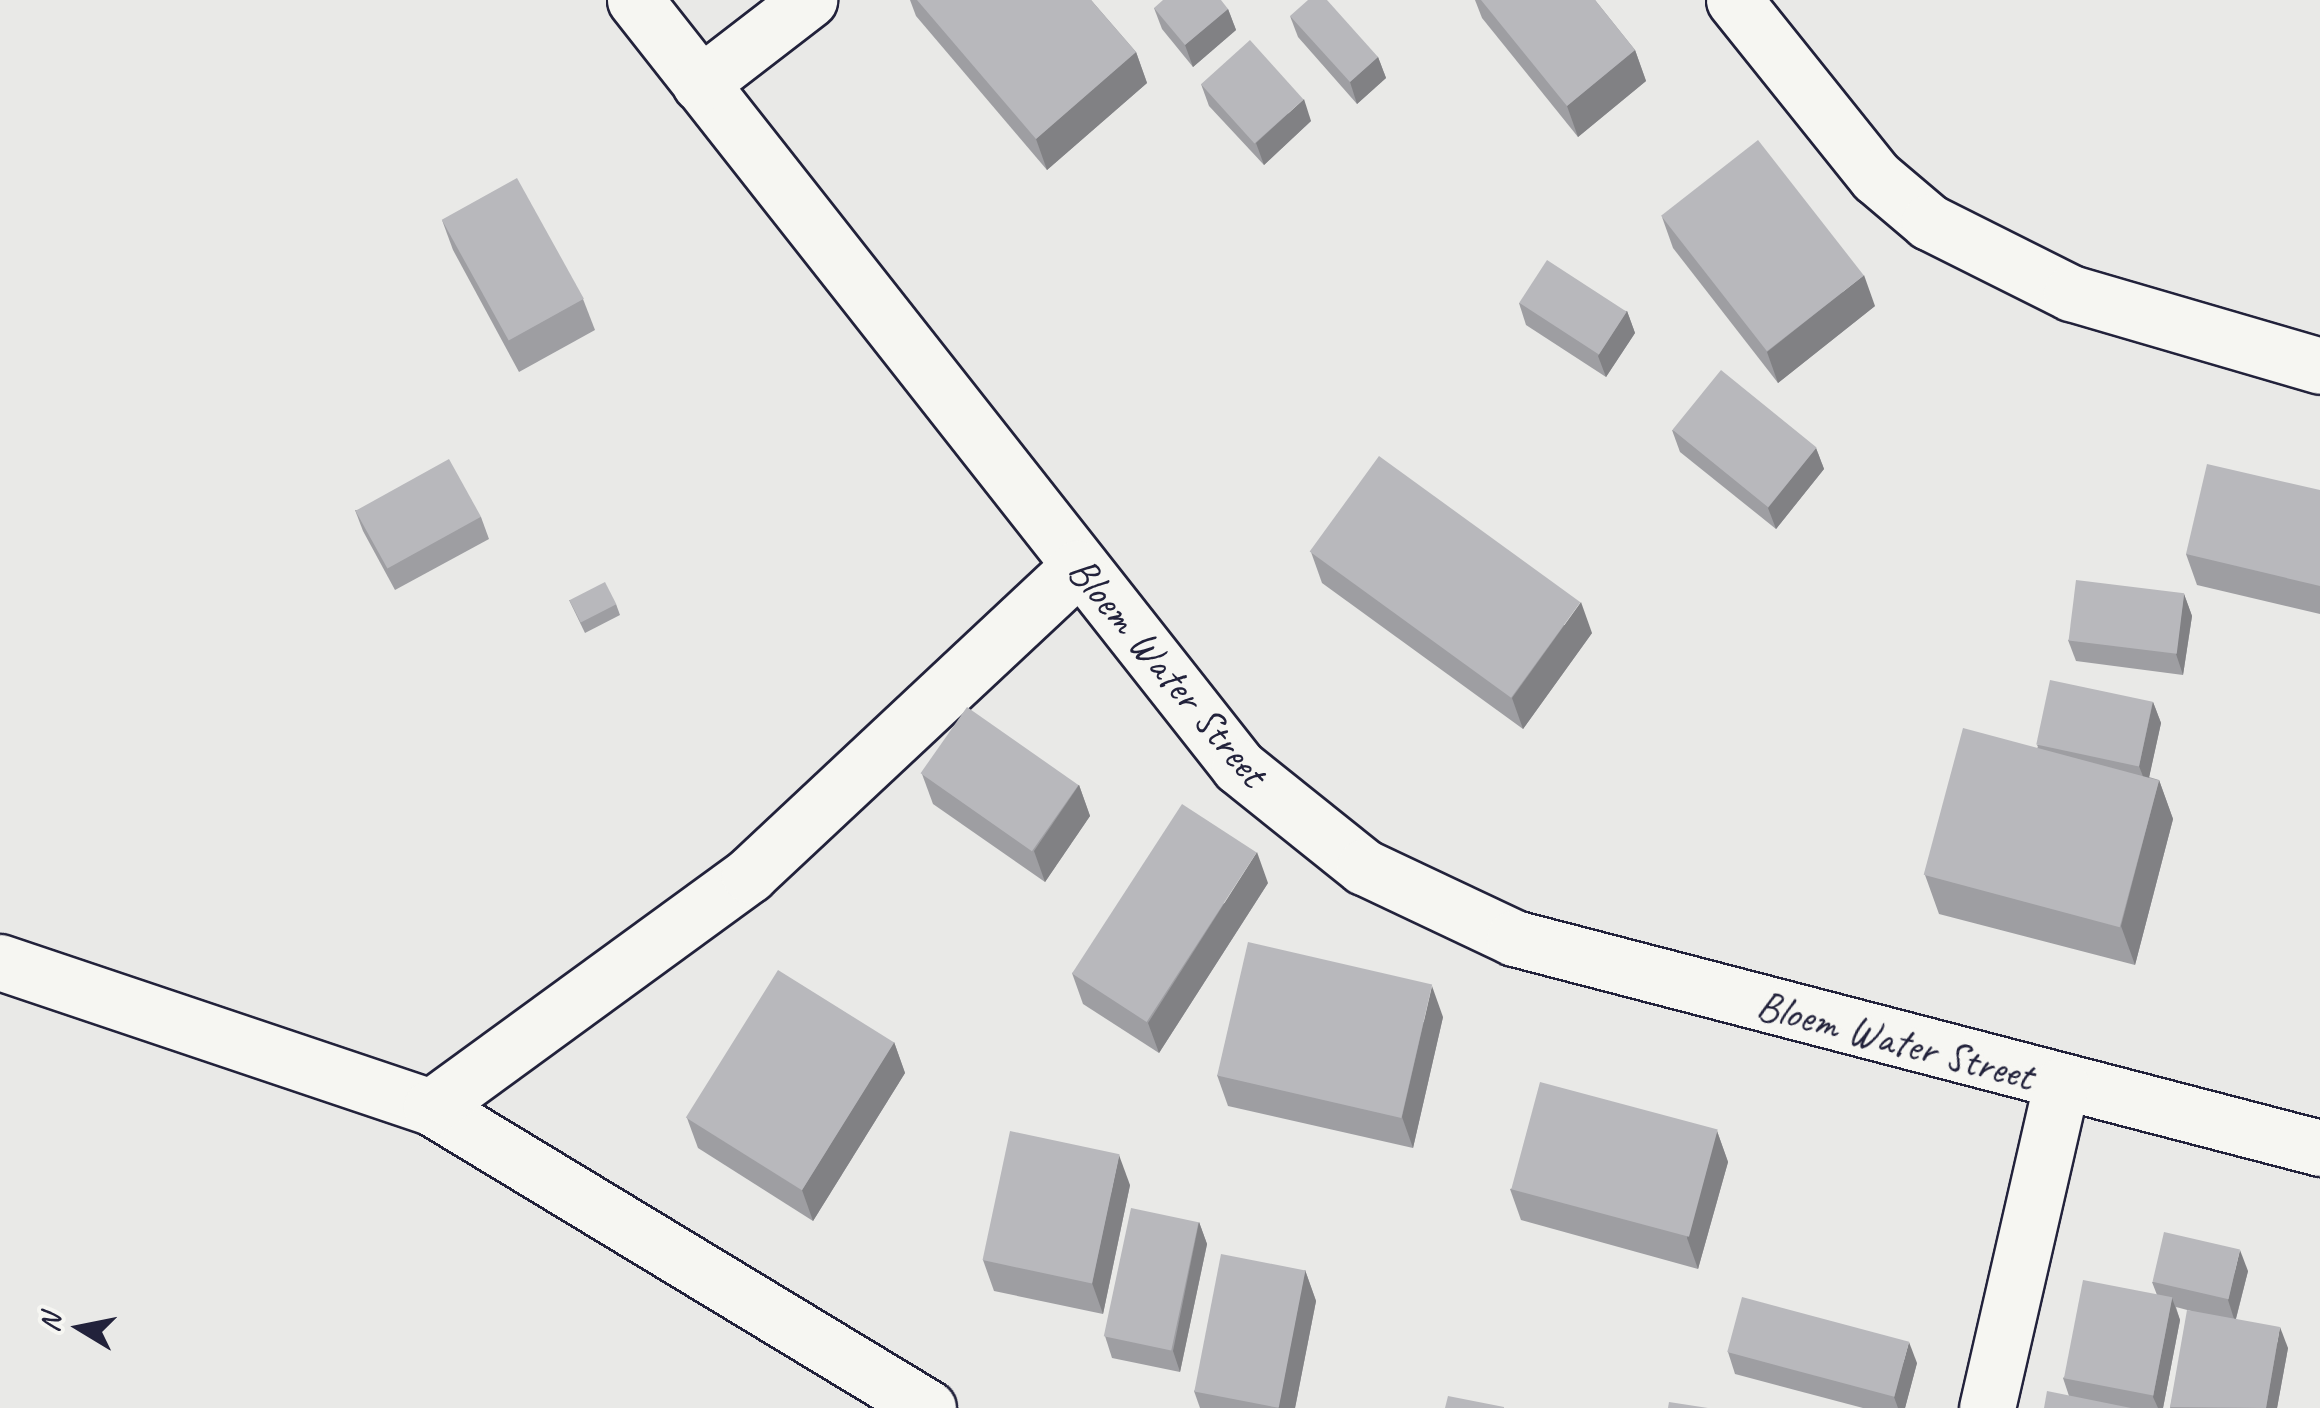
<!DOCTYPE html>
<style>
body{margin:0}
#map{position:relative;width:2320px;height:1408px;overflow:hidden;background:#e9e9e7;font-family:Caveat,sans-serif}
div>[style]{position:absolute}
.roads{filter:drop-shadow(2px 0 #22223b) drop-shadow(-2px 0 #22223b) drop-shadow(0 2px #22223b) drop-shadow(0 -2px #22223b)}
.minor>*{height:55px;margin:-27.5px;padding:0 27.5px;transform-origin:27.5px;border-radius:27.5px;background:#f6f6f2}
.wall>*{inset:0;background:#9e9ea2}
.shaded-wall>*{inset:0;background:#818184}
.building>*{inset:0;background:#b8b8bc;transform-origin:0 0}
span{translate:-50% -50%;white-space:nowrap;text-align:center;line-height:1.15;-webkit-text-stroke:8px #f6f6f2;paint-order:stroke}
.street-label{font-size:42px;color:#22223b}
.north{position:absolute;left:30px;top:1278px;width:100px;height:100px;-webkit-text-stroke:8px #f6f6f2;paint-order:stroke;rotate:280deg;font-size:28px;font-weight:700;line-height:40px;text-align:center;color:#22223b}
.north::after{content:'';display:block;margin:auto;width:35px;height:45px;background:#22223b;clip-path:polygon(50% 0,100% 100%,50% 72%,0 100%)}
</style>
<div id="map">
<div class="roads">
<div class="minor">
<div style="left:635px;top:0;width:976px;rotate:51.78deg"></div>
<div style="left:1239px;top:767px;width:160px;rotate:38.7deg"></div>
<div style="left:1364px;top:867px;width:166px;rotate:25.3deg"></div>
<div style="left:1514px;top:938px;width:833px;rotate:14.6deg"></div>
<div style="left:1734px;top:0;width:227px;rotate:51.3deg"></div>
<div style="left:1876px;top:177px;width:70px;rotate:40.3deg"></div>
<div style="left:1929px;top:222px;width:159px;rotate:26.6deg"></div>
<div style="left:2071px;top:293px;width:259px;rotate:16.3deg"></div>
<div style="left:700px;top:84px;width:138px;rotate:-37.6deg"></div>
<div style="left:0;top:962px;width:455px;rotate:18.6deg"></div>
<div style="left:431px;top:1107px;width:581px;rotate:31.2deg"></div>
<div style="left:431px;top:1107px;width:394px;rotate:-36.1deg"></div>
<div style="left:749px;top:875px;width:449px;rotate:-43.1deg"></div>
<div style="left:1987px;top:1408px;width:331px;rotate:-77.1deg"></div>
</div>
</div>
<div class="wall">
<div style="clip-path:polygon(910px 0,1091px 0,1136px 52px,1147px 83px,1047px 170px,916px 16px)"></div>
<div style="clip-path:polygon(1475px 0,1595px 0,1635px 50px,1646px 81px,1578px 137px,1482px 18px)"></div>
<div style="clip-path:polygon(1154px 8px,1228px 9px,1236px 30px,1193px 67px,1162px 29px)"></div>
<div style="clip-path:polygon(1290px 16px,1378px 57px,1386px 78px,1357px 104px,1298px 37px)"></div>
<div style="clip-path:polygon(1201px 84px,1311px 121px,1264px 165px,1209px 106px)"></div>
<div style="clip-path:polygon(1662px 217px,1875px 306px,1778px 383px,1673px 248px)"></div>
<div style="clip-path:polygon(442px 220px,583px 299px,595px 330px,519px 372px,453px 250px)"></div>
<div style="clip-path:polygon(1519px 303px,1627px 311px,1635px 333px,1606px 377px,1526px 325px)"></div>
<div style="clip-path:polygon(1672px 430px,1816px 448px,1824px 469px,1776px 529px,1680px 452px)"></div>
<div style="clip-path:polygon(2320px 490px,2320px 614px,2197px 585px,2186px 554px)"></div>
<div style="clip-path:polygon(355px 510px,481px 517px,489px 539px,395px 590px,363px 531px)"></div>
<div style="clip-path:polygon(1311px 552px,1592px 633px,1523px 729px,1322px 583px)"></div>
<div style="clip-path:polygon(2184px 594px,2192px 616px,2183px 675px,2076px 661px,2068px 640px)"></div>
<div style="clip-path:polygon(569px 600px,616px 604px,620px 615px,585px 633px)"></div>
<div style="clip-path:polygon(2153px 702px,2161px 723px,2149px 777px,2159px 780px,2173px 819px,2135px 965px,1939px 914px,1925px 875px,2038px 747px,2037px 745px)"></div>
<div style="clip-path:polygon(922px 774px,1079px 785px,1090px 816px,1045px 882px,933px 804px)"></div>
<div style="clip-path:polygon(1268px 883px,1159px 1053px,1083px 1004px,1072px 973px)"></div>
<div style="clip-path:polygon(1443px 1017px,1413px 1148px,1228px 1106px,1217px 1075px)"></div>
<div style="clip-path:polygon(894px 1042px,905px 1073px,813px 1221px,698px 1148px,687px 1118px)"></div>
<div style="clip-path:polygon(1717px 1131px,1728px 1162px,1698px 1269px,1521px 1220px,1510px 1189px)"></div>
<div style="clip-path:polygon(1130px 1185px,1103px 1314px,994px 1291px,983px 1260px)"></div>
<div style="clip-path:polygon(1199px 1222px,1207px 1244px,1180px 1372px,1112px 1358px,1105px 1336px)"></div>
<div style="clip-path:polygon(1305px 1270px,1316px 1301px,1295px 1408px,1200px 1408px,1194px 1391px)"></div>
<div style="clip-path:polygon(2248px 1271px,2236px 1319px,2288px 1348px,2277px 1408px,2170px 1408px,2191px 1311px,2176px 1307px,2180px 1320px,2163px 1408px,2044px 1408px,2069px 1396px,2063px 1378px,2157px 1295px,2152px 1282px)"></div>
<div style="clip-path:polygon(1728px 1352px,1917px 1363px,1905px 1408px,1863px 1408px,1735px 1374px)"></div>
</div>
<div class="shaded-wall">
<div style="clip-path:polygon(1228px 9px,1236px 30px,1193px 67px,1185px 45px)"></div>
<div style="clip-path:polygon(1635px 50px,1646px 81px,1578px 137px,1567px 106px)"></div>
<div style="clip-path:polygon(1136px 52px,1147px 83px,1047px 170px,1036px 139px)"></div>
<div style="clip-path:polygon(1378px 57px,1386px 78px,1357px 104px,1350px 82px)"></div>
<div style="clip-path:polygon(1304px 99px,1311px 121px,1264px 165px,1256px 143px)"></div>
<div style="clip-path:polygon(1864px 275px,1875px 306px,1778px 383px,1767px 352px)"></div>
<div style="clip-path:polygon(1627px 311px,1635px 333px,1606px 377px,1598px 356px)"></div>
<div style="clip-path:polygon(1816px 448px,1824px 469px,1776px 529px,1768px 508px)"></div>
<div style="clip-path:polygon(2184px 594px,2192px 616px,2183px 675px,2176px 654px)"></div>
<div style="clip-path:polygon(1581px 602px,1592px 633px,1523px 729px,1512px 698px)"></div>
<div style="clip-path:polygon(2153px 702px,2161px 723px,2147px 787px,2139px 766px)"></div>
<div style="clip-path:polygon(2159px 780px,2173px 819px,2135px 965px,2121px 926px)"></div>
<div style="clip-path:polygon(1079px 785px,1090px 816px,1045px 882px,1034px 851px)"></div>
<div style="clip-path:polygon(1257px 852px,1268px 883px,1159px 1053px,1148px 1023px)"></div>
<div style="clip-path:polygon(1432px 986px,1443px 1017px,1413px 1148px,1402px 1117px)"></div>
<div style="clip-path:polygon(894px 1042px,905px 1073px,813px 1221px,802px 1190px)"></div>
<div style="clip-path:polygon(1717px 1131px,1728px 1162px,1698px 1269px,1687px 1238px)"></div>
<div style="clip-path:polygon(1119px 1155px,1130px 1185px,1103px 1314px,1092px 1283px)"></div>
<div style="clip-path:polygon(1199px 1222px,1207px 1244px,1180px 1372px,1173px 1351px)"></div>
<div style="clip-path:polygon(2240px 1250px,2248px 1271px,2235px 1322px,2228px 1300px)"></div>
<div style="clip-path:polygon(1305px 1270px,1316px 1301px,1295px 1408px,1278px 1408px)"></div>
<div style="clip-path:polygon(2172px 1298px,2180px 1320px,2163px 1408px,2158px 1408px,2153px 1397px)"></div>
<div style="clip-path:polygon(2280px 1327px,2288px 1348px,2277px 1408px,2266px 1408px)"></div>
<div style="clip-path:polygon(1909px 1342px,1917px 1363px,1905px 1408px,1898px 1408px,1894px 1397px)"></div>
</div>
<div class="building">
<div style="clip-path:polygon(917px 0,1091px 0,1136px 52px,1036px 139px)"></div>
<div style="clip-path:polygon(1163px 0,1221px 0,1228px 9px,1185px 45px,1154px 8px)"></div>
<div style="clip-path:polygon(1308px 0,1327px 0,1378px 57px,1350px 82px,1290px 16px)"></div>
<div style="clip-path:polygon(1481px 0,1595px 0,1635px 50px,1567px 106px)"></div>
<div style="left:1250px;top:40px;width:80px;height:66px;rotate:48deg"></div>
<div style="left:1758px;top:140px;width:172px;height:123px;rotate:52deg"></div>
<div style="left:517px;top:178px;width:138px;height:86px;rotate:61deg"></div>
<div style="left:1547px;top:260px;width:95px;height:51px;rotate:33deg"></div>
<div style="left:1721px;top:370px;width:123px;height:77px;rotate:39deg"></div>
<div style="left:1379px;top:456px;width:249px;height:118px;rotate:36deg"></div>
<div style="left:449px;top:459px;width:66px;height:107px;rotate:61deg"></div>
<div style="clip-path:polygon(2207px 464px,2320px 490px,2320px 586px,2186px 554px)"></div>
<div style="left:2076px;top:580px;width:109px;height:61px;rotate:7deg"></div>
<div style="left:605px;top:582px;width:25px;height:40px;rotate:63deg"></div>
<div style="left:2050px;top:680px;width:105px;height:66px;rotate:12deg"></div>
<div style="left:967px;top:707px;width:136px;height:81px;rotate:35deg"></div>
<div style="left:1963px;top:728px;width:203px;height:152px;rotate:15deg"></div>
<div style="left:1182px;top:804px;width:89px;height:202px;rotate:33deg"></div>
<div style="left:1248px;top:942px;width:189px;height:137px;rotate:13deg"></div>
<div style="left:778px;top:970px;width:137px;height:174px;rotate:32deg"></div>
<div style="left:1540px;top:1082px;width:184px;height:111px;rotate:15deg"></div>
<div style="left:1010px;top:1131px;width:112px;height:132px;rotate:12deg"></div>
<div style="left:1131px;top:1208px;width:69px;height:131px;rotate:12deg"></div>
<div style="left:2164px;top:1232px;width:78px;height:51px;rotate:13deg"></div>
<div style="left:1221px;top:1254px;width:86px;height:140px;rotate:11deg"></div>
<div style="left:2083px;top:1280px;width:91px;height:100px;rotate:11deg"></div>
<div style="left:1742px;top:1297px;width:173px;height:57px;rotate:15deg"></div>
<div style="clip-path:polygon(2187px 1310px,2280px 1327px,2266px 1408px,2170px 1407px)"></div>
<div style="clip-path:polygon(2047px 1391px,2131px 1408px,2044px 1408px)"></div>
<div style="clip-path:polygon(1448px 1396px,1504px 1407px,1504px 1408px,1445px 1408px)"></div>
<div style="clip-path:polygon(1669px 1402px,1708px 1408px,1668px 1408px)"></div>
</div>
<div class="street-label">
<span style="left:1167px;top:672px;rotate:50deg">Bloem Water Street</span>
<span style="left:1895px;top:1041px;rotate:15deg">Bloem Water Street</span>
</div>
<div class="north">N</div>
</div>
